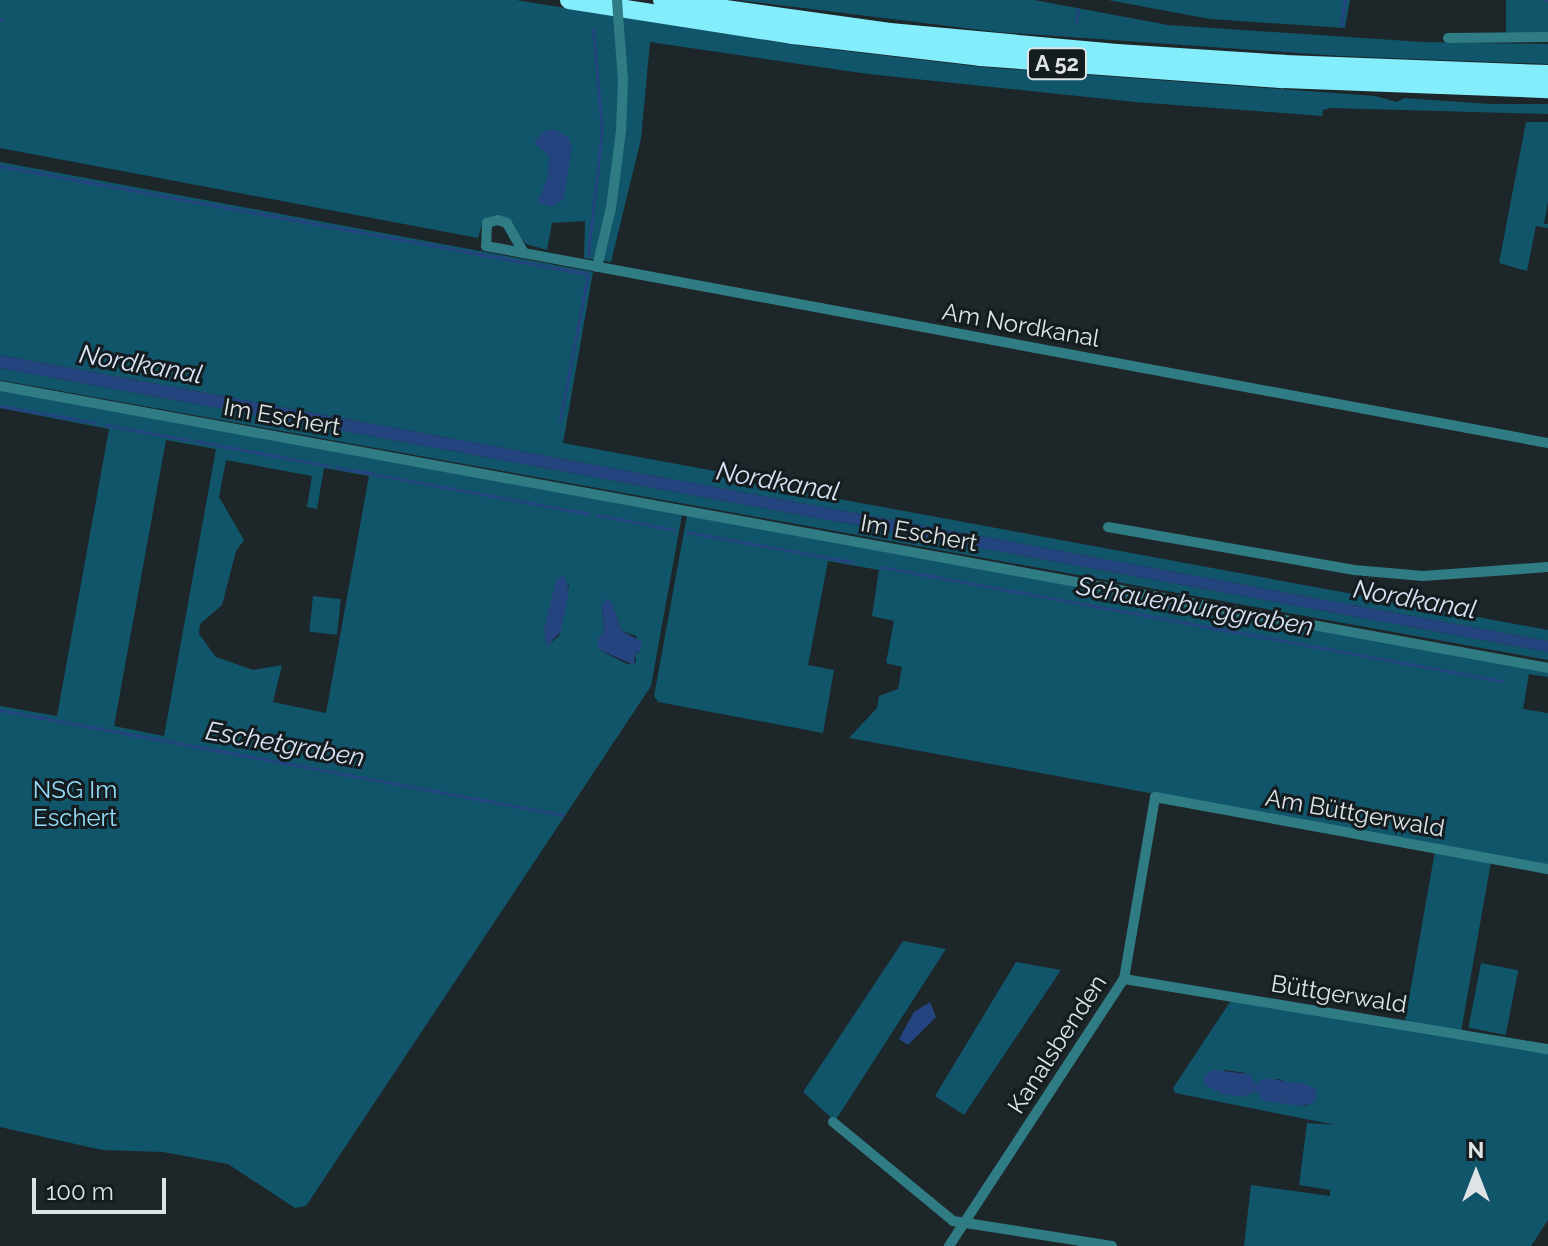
<!DOCTYPE html>
<meta charset="utf-8">
<style>
body{margin:0}
#map{position:relative;width:1548px;height:1246px;overflow:hidden;background:#1d2629;font-family:Raleway,sans-serif}
div>[style]{position:absolute}
.green>*{inset:0;background:#11556b;transform-origin:0 0}
.water>*{inset:0;background:#24447f}
.stream>*{height:3px;margin:-1.5px;padding:0 1.5px;transform-origin:1.5px;border-radius:1.5px;background:#24447f}
.street>*{height:10px;margin:-5px;padding:0 5px;transform-origin:5px;border-radius:5px;background:#307c85}
.highway>*{height:18px;margin:-9px;padding:0 9px;transform-origin:9px;border-radius:9px;background:#84edfb}
.street-bridge>*{height:10px;margin:-5px;padding:0 5px;transform-origin:5px;border-radius:5px;background:#307c85}
span{translate:-50% -50%;white-space:nowrap;text-align:center;line-height:1.15;-webkit-text-stroke:6px #141c20;paint-order:stroke}
.shield-label span{padding:2px 6px;background:#141c20;border:2px solid;border-radius:6px;-webkit-text-stroke-width:0}
.shield-label{font-size:22px;color:#dee3e6;font-weight:700}
.street-label{font-size:24px;color:#dee3e6}
.park-label{font-size:24px;color:#94dcf8}
.water-label{font-size:26px;color:#d8e2f4;font-style:italic}
.north{position:absolute;left:1436px;top:1134px;width:80px;height:80px;-webkit-text-stroke:6px #141c20;paint-order:stroke;rotate:0deg;font-size:22px;font-weight:700;line-height:32px;text-align:center;color:#dee3e6}
.north::after{content:'';display:block;margin:auto;width:28px;height:36px;background:#dee3e6;clip-path:polygon(50% 0,100% 100%,50% 72%,0 100%)}
.scale{position:absolute;left:32px;top:1178px;width:134px;height:36px;box-sizing:border-box;border:4px solid #dee3e6;border-top:0;padding-left:10px;font-size:24px;line-height:28px;white-space:nowrap;color:#dee3e6;-webkit-text-stroke:6px #141c20;paint-order:stroke}
</style>
<div id="map">
<div class="green">
<div style="clip-path:polygon(0 0,516px 0,803px 46px,982px 67px,1375px 96px,1397px 102px,1404px 98px,1489px 104px,1548px 104px,1548px 114px,1331px 108px,1323px 110px,1322px 116px,1135px 102px,868px 74px,650px 42px,641px 139px,611px 262px,584px 258px,585px 221px,552px 223px,547px 250px,526px 244px,510px 223px,482px 224px,478px 238px,0 148px)"></div>
<div style="clip-path:polygon(738px 0,1034px 0,1168px 25px,1423px 42px,1548px 44px,1548px 64px,1340px 56px,997px 32px)"></div>
<div style="clip-path:polygon(1108px 0,1350px 0,1345px 28px,1210px 19px)"></div>
<div style="left:1506px;top:0;width:42px;height:36px"></div>
<div style="clip-path:polygon(1526px 122px,1548px 122px,1548px 202px,1544px 224px,1548px 224px,1548px 228px,1536px 226px,1527px 271px,1499px 263px)"></div>
<div style="clip-path:polygon(0 162px,593px 272px,563px 443px,720px 472px,720px 477px,1548px 630px,1548px 641px,0 355px)"></div>
<div style="clip-path:polygon(0 368px,1548px 652px,1548px 660px,0 380px)"></div>
<div style="clip-path:polygon(evenodd,0 390px,682px 515px,651px 686px,306px 1206px,295px 1208px,228px 1164px,163px 1152px,102px 1150px,0 1127px,0 706px,57px 716px,109px 429px,0 408px,0 390px,166px 440px,216px 449px,164px 736px,114px 726px,166px 440px,0 390px,226px 460px,312px 476px,307px 507px,317px 509px,324px 468px,369px 476px,326px 713px,273px 702px,282px 665px,253px 670px,216px 657px,199px 634px,200px 624px,222px 605px,236px 551px,244px 540px,219px 497px,226px 460px,0 390px,569px 584px,559px 636px,547px 646px,544px 630px,551px 607px,569px 584px,0 390px,612px 604px,622px 631px,636px 636px,639px 652px,635px 653px,636px 663px,627px 664px,598px 649px,598px 639px,604px 631px,602px 606px,612px 604px)"></div>
<div style="clip-path:polygon(687px 515px,1548px 672px,1548px 677px,1529px 674px,1523px 709px,1548px 713px,1548px 866px,849px 738px,877px 708px,879px 696px,898px 689px,902px 667px,886px 663px,894px 621px,872px 616px,879px 570px,828px 561px,808px 665px,834px 670px,823px 733px,658px 702px,654px 696px)"></div>
<div style="left:313px;top:596px;width:28px;height:36px;rotate:6deg"></div>
<div style="left:1435px;top:851px;width:57px;height:174px;rotate:10deg"></div>
<div style="clip-path:polygon(903px 941px,946px 949px,835px 1121px,803px 1092px)"></div>
<div style="clip-path:polygon(1016px 962px,1061px 970px,964px 1115px,935px 1096px)"></div>
<div style="left:1481px;top:963px;width:38px;height:66px;rotate:11deg"></div>
<div style="clip-path:polygon(evenodd,1232px 999px,1548px 1052px,1548px 1220px,1531px 1246px,1244px 1246px,1251px 1185px,1330px 1196px,1330px 1190px,1299px 1185px,1307px 1123px,1336px 1125px,1175px 1093px,1173px 1088px,1232px 999px,1225px 1070px,1246px 1073px,1256px 1084px,1278px 1079px,1287px 1082px,1308px 1106px,1281px 1103px,1256px 1091px,1242px 1097px,1223px 1094px,1216px 1090px,1225px 1070px)"></div>
</div>
<div class="water">
<div style="clip-path:polygon(554px 129px,568px 137px,572px 150px,563px 200px,551px 207px,538px 202px,548px 177px,549px 156px,534px 142px,542px 133px)"></div>
<div style="clip-path:polygon(0 355px,1548px 641px,1548px 652px,0 368px)"></div>
<div style="clip-path:polygon(563px 575px,569px 591px,561px 631px,547px 647px,544px 630px,556px 581px)"></div>
<div style="clip-path:polygon(606px 598px,612px 604px,622px 631px,642px 642px,641px 650px,635px 653px,634px 665px,598px 649px,598px 639px,604px 631px,602px 606px)"></div>
<div style="clip-path:polygon(930px 1002px,936px 1017px,908px 1045px,899px 1039px,914px 1012px)"></div>
<div style="clip-path:polygon(1213px 1070px,1250px 1074px,1256px 1084px,1264px 1078px,1305px 1084px,1315px 1089px,1317px 1098px,1312px 1104px,1300px 1106px,1261px 1100px,1256px 1091px,1242px 1097px,1223px 1094px,1203px 1084px,1204px 1076px)"></div>
</div>
<div class="stream">
<div style="left:1546px;top:0;width:2px"></div>
<div style="left:0;top:19px;width:1px"></div>
<div style="left:1076px;top:22px;width:13px;rotate:-81deg"></div>
<div style="left:1341px;top:25px;width:25px;rotate:-81deg"></div>
<div style="left:0;top:166px;width:598px;rotate:10.41deg"></div>
<div style="left:588px;top:274px;width:149px;rotate:100.9deg"></div>
<div style="left:588px;top:255px;width:125px;rotate:-83.6deg"></div>
<div style="left:602px;top:131px;width:103px;rotate:-95deg"></div>
<div style="left:0;top:406px;width:97px;rotate:10deg"></div>
<div style="left:106px;top:425px;width:83px;rotate:10.4deg"></div>
<div style="left:196px;top:441px;width:134px;rotate:10.7deg"></div>
<div style="left:336px;top:467px;width:257px;rotate:10.5deg"></div>
<div style="left:598px;top:515px;width:78px;rotate:11deg"></div>
<div style="left:687px;top:532px;width:168px;rotate:10.3deg"></div>
<div style="left:882px;top:567px;width:630px;rotate:10.42deg"></div>
<div style="left:0;top:710px;width:573px;rotate:10.56deg"></div>
</div>
<div class="street">
<div style="left:1448px;top:38px;width:100px;rotate:-0.6deg"></div>
<div style="left:524px;top:253px;width:34px;rotate:-120deg"></div>
<div style="left:507px;top:223px;width:9px;rotate:-162deg"></div>
<div style="left:498px;top:220px;width:11px;rotate:165deg"></div>
<div style="left:487px;top:223px;width:23px;rotate:92deg"></div>
<div style="left:486px;top:246px;width:1080px;rotate:10.51deg"></div>
<div style="left:597px;top:267px;width:61px;rotate:-76.7deg"></div>
<div style="left:611px;top:208px;width:78px;rotate:-82.6deg"></div>
<div style="left:621px;top:131px;width:51px;rotate:-87.8deg"></div>
<div style="left:623px;top:80px;width:52px;rotate:-94.4deg"></div>
<div style="left:0;top:386px;width:1573px;rotate:10.32deg"></div>
<div style="left:1108px;top:527px;width:250px;rotate:9.9deg"></div>
<div style="left:1354px;top:570px;width:69px;rotate:5deg"></div>
<div style="left:1423px;top:576px;width:125px;rotate:-4.1deg"></div>
<div style="left:1124px;top:979px;width:430px;rotate:9.4deg"></div>
<div style="left:833px;top:1122px;width:156px;rotate:39.5deg"></div>
<div style="left:953px;top:1221px;width:161px;rotate:8.9deg"></div>
<div style="left:949px;top:1246px;width:319px;rotate:-56.8deg"></div>
<div style="left:1124px;top:979px;width:185px;rotate:-80.3deg"></div>
<div style="left:1155px;top:797px;width:400px;rotate:10.4deg"></div>
</div>
<div class="highway">
<div style="left:569px;top:0;width:227px;rotate:8.9deg"></div>
<div style="left:793px;top:35px;width:188px;rotate:6.7deg"></div>
<div style="left:980px;top:57px;width:304px;rotate:4.2deg"></div>
<div style="left:1283px;top:79px;width:265px;rotate:2.2deg"></div>
<div style="left:662px;top:0;width:230px;rotate:8deg"></div>
<div style="left:890px;top:32px;width:228px;rotate:5.3deg"></div>
<div style="left:1117px;top:53px;width:168px;rotate:3.7deg"></div>
<div style="left:1285px;top:64px;width:263px;rotate:2.2deg"></div>
</div>
<div class="street-bridge">
<div style="left:617px;top:0;width:28px;rotate:86deg"></div>
</div>
<div class="shield-label">
<span style="left:1057px;top:64px">A 52</span>
</div>
<div class="street-label">
<span style="left:1021px;top:325px;rotate:10deg">Am Nordkanal</span>
<span style="left:282px;top:417px;rotate:10deg">Im Eschert</span>
<span style="left:919px;top:533px;rotate:10deg">Im Eschert</span>
<span style="left:1355px;top:813px;rotate:10deg">Am Büttgerwald</span>
<span style="left:1339px;top:994px;rotate:9deg">Büttgerwald</span>
<span style="left:1057px;top:1044px;rotate:-57deg">Kanalsbenden</span>
</div>
<div class="park-label">
<span style="left:75px;top:804px">NSG Im<br>Eschert</span>
</div>
<div class="water-label">
<span style="left:141px;top:365px;rotate:10deg">Nordkanal</span>
<span style="left:778px;top:482px;rotate:10deg">Nordkanal</span>
<span style="left:1415px;top:600px;rotate:10deg">Nordkanal</span>
<span style="left:1195px;top:607px;rotate:10deg">Schauenburggraben</span>
<span style="left:285px;top:745px;rotate:10deg">Eschetgraben</span>
</div>
<div class="north">N</div>
<div class="scale">100 m</div>
</div>
